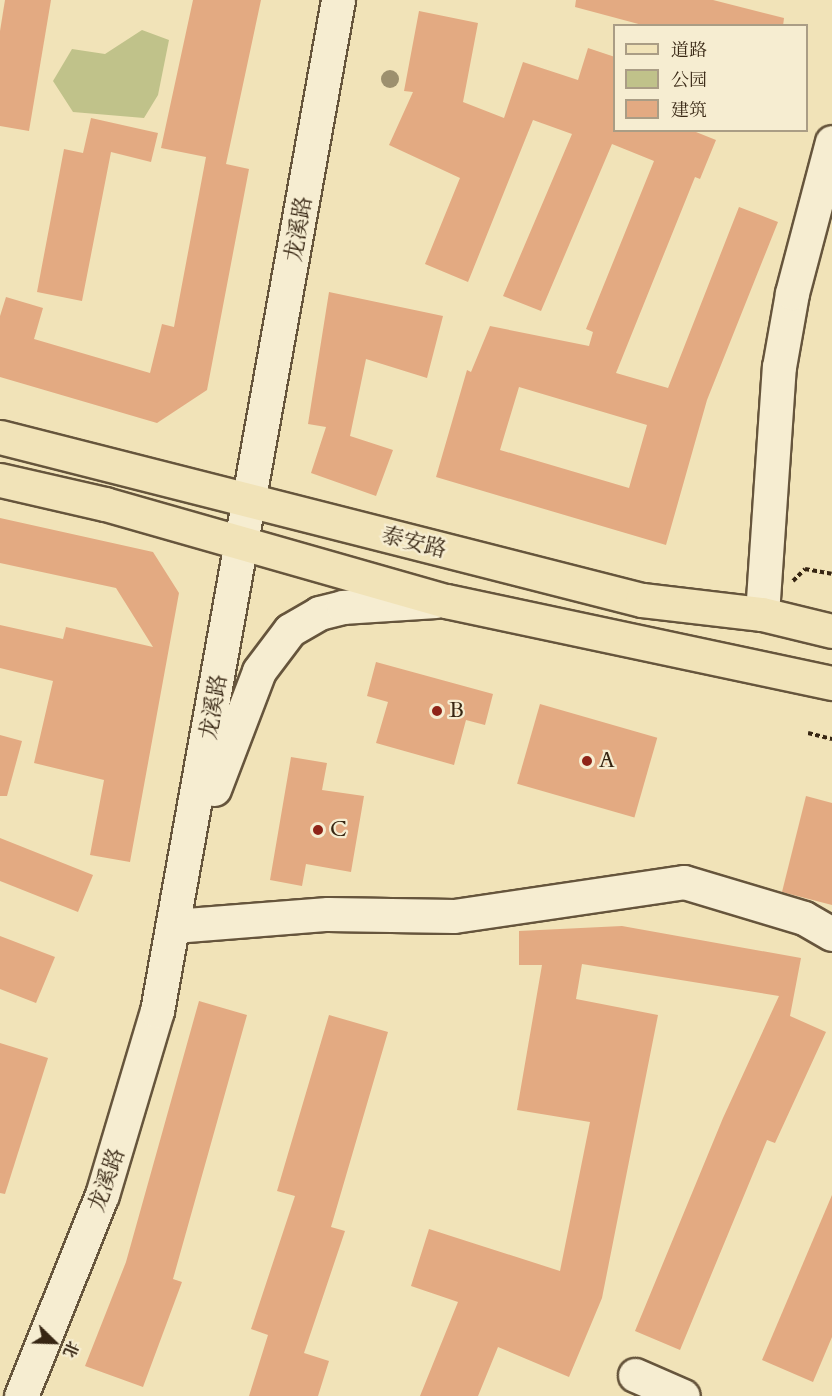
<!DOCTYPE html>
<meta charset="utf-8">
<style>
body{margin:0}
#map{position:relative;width:832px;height:1396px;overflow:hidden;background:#f1e3b8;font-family:Cardo,"Noto Serif SC",serif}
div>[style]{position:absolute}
.green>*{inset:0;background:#c0c28a}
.building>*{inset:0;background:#e3aa82;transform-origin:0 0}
.path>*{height:4px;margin-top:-2px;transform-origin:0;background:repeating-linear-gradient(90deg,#372613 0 4.5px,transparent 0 7.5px)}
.roads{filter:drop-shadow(2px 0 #66553c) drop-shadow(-2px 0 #66553c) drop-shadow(0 2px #66553c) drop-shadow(0 -2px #66553c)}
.minor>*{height:33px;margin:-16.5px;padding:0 16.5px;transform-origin:16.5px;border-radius:16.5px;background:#f6edd1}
.major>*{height:33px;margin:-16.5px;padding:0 16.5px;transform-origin:16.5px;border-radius:16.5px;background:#f1e3b8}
.trees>*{width:18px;height:18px;margin:-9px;border-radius:50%;background:#9d906e}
.dots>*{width:16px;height:16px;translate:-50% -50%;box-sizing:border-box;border:3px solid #f6edd1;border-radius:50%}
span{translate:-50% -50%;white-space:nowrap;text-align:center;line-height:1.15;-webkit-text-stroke:4.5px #f6edd1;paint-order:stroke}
.street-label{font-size:22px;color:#372613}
.poi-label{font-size:22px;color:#372613}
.left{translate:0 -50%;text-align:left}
.legend{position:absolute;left:613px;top:24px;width:195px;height:108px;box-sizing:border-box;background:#f6edd1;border:2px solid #aa9d85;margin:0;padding:8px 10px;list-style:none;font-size:18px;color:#372613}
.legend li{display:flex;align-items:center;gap:12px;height:30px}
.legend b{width:30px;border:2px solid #aa9d85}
.north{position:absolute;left:24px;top:1312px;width:60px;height:60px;-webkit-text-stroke:4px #f6edd1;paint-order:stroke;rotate:113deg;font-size:16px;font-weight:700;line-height:24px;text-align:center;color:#372613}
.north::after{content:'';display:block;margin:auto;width:21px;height:27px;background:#372613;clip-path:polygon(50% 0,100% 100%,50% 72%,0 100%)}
</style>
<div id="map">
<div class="green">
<div style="clip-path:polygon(142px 30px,169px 40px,158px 95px,144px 118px,73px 112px,53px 81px,72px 49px,105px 54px)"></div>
</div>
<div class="building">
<div style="clip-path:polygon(5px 0,51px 0,29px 131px,0 126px,0 31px)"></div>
<div style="clip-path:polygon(193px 0,261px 0,226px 164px,249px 169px,207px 390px,157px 423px,0 377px,0 316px,6px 297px,43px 308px,34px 339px,150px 373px,162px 324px,174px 327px,206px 157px,161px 148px)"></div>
<div style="clip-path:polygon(576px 0,713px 0,784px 18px,783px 26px,646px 26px,575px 7px)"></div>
<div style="clip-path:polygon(evenodd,419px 11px,478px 23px,463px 102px,504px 118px,523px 62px,578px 80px,588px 48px,615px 57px,615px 130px,691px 130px,716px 140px,700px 179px,695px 177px,616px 373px,668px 388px,739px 207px,778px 222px,707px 400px,666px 545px,436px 477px,467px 370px,471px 372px,490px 326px,589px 346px,593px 332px,586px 329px,654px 161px,612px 144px,541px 311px,503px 296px,572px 134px,533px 120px,468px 282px,425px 264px,460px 178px,389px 145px,413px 92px,404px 91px,419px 11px,519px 387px,647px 425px,629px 488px,500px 450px,519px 387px)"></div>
<div style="clip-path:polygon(91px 118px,158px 133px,151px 162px,111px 152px,82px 301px,37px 292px,64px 149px,83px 153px)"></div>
<div style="clip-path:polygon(329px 292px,443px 316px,427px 378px,366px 359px,350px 436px,393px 450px,376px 496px,311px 473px,326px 427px,308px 424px)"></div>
<div style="clip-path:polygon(0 518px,153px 552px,179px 593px,130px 862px,90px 855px,104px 780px,34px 763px,53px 681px,0 668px,0 625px,63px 639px,66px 627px,153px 647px,116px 588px,0 563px)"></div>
<div style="clip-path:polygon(376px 662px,493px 694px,485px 725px,466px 720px,454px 765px,376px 743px,388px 702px,367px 696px)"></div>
<div style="left:540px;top:704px;width:122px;height:83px;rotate:16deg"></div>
<div style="clip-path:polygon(0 735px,22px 741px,7px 796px,0 796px)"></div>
<div style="clip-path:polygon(291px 757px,327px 763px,322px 790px,364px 796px,351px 872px,306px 864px,302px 886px,270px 880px)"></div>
<div style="clip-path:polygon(806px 796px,832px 803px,832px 905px,782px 892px)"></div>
<div style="clip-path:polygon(0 838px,93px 875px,78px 912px,0 881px)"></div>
<div style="clip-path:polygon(622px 926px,801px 958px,790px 1016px,826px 1032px,775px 1143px,767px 1140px,680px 1350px,635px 1331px,723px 1118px,779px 996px,582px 964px,576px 999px,658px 1015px,602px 1298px,569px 1377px,498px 1347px,478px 1396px,420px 1396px,458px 1302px,411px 1286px,429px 1229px,560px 1271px,590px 1122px,517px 1110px,542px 965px,519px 965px,519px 931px)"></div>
<div style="clip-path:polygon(0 936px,55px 957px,36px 1003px,0 989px)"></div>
<div style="clip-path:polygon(199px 1001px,247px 1015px,173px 1279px,182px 1282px,143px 1387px,85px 1366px,126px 1262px)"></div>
<div style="clip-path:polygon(329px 1015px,388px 1032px,331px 1227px,345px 1231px,304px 1353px,329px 1361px,318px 1396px,249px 1396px,268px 1335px,251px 1329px,295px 1196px,277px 1191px)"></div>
<div style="clip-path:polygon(0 1043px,48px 1058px,5px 1194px,0 1193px)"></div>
<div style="clip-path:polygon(832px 1195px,832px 1337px,813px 1382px,762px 1360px)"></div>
</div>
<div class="path">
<div style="left:793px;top:581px;width:17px;rotate:-45deg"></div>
<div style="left:805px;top:569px;width:27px;rotate:10deg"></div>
<div style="left:808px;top:733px;width:25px;rotate:14deg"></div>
</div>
<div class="roads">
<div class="minor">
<div style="left:762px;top:614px;width:248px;rotate:-86.1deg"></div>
<div style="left:779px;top:367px;width:75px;rotate:-80deg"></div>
<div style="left:792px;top:293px;width:156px;rotate:-75.2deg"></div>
<div style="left:214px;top:789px;width:126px;rotate:-69.1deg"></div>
<div style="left:259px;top:671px;width:51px;rotate:-52.9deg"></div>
<div style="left:290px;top:630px;width:34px;rotate:-30deg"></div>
<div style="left:319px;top:613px;width:25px;rotate:-14deg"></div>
<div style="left:343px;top:607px;width:92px;rotate:-3.7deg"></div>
<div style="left:174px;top:926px;width:154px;rotate:-4.5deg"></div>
<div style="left:328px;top:914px;width:126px;rotate:0.9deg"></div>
<div style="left:454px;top:916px;width:232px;rotate:-8.4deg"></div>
<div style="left:684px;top:882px;width:125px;rotate:16.7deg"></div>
<div style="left:804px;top:918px;width:32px;rotate:30deg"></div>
<div style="left:635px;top:1375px;width:52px;rotate:23.6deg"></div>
<div style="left:21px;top:1396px;width:217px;rotate:-68.1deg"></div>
<div style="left:102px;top:1195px;width:192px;rotate:-73.4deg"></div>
<div style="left:157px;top:1011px;width:1027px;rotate:-79.85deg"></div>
</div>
<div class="major">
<div style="left:0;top:437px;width:662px;rotate:14.25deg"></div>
<div style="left:642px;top:600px;width:121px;rotate:6.7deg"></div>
<div style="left:762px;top:614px;width:72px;rotate:13.7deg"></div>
<div style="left:0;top:480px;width:108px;rotate:12.9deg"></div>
<div style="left:105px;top:504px;width:355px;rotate:15.9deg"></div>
<div style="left:446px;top:601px;width:395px;rotate:12deg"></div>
</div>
</div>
<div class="trees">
<div style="left:390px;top:79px"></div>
</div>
<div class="dots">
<div style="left:437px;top:711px;background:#8f2418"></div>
<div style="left:587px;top:761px;background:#8f2418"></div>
<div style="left:318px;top:830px;background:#8f2418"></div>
</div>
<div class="street-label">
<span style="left:299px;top:229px;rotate:-80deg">龙溪路</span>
<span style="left:414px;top:543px;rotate:14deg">泰安路</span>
<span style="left:214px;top:707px;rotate:-80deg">龙溪路</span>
<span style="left:107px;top:1180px;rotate:-70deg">龙溪路</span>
</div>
<div class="poi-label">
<span class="left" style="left:449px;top:711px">B</span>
<span class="left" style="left:599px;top:761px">A</span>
<span class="left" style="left:330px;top:830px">C</span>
</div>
<ul class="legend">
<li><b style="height:8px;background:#f1e3b8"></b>道路</li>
<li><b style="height:16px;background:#c0c28a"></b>公园</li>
<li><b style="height:16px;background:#e3aa82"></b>建筑</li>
</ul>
<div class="north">北</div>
</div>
